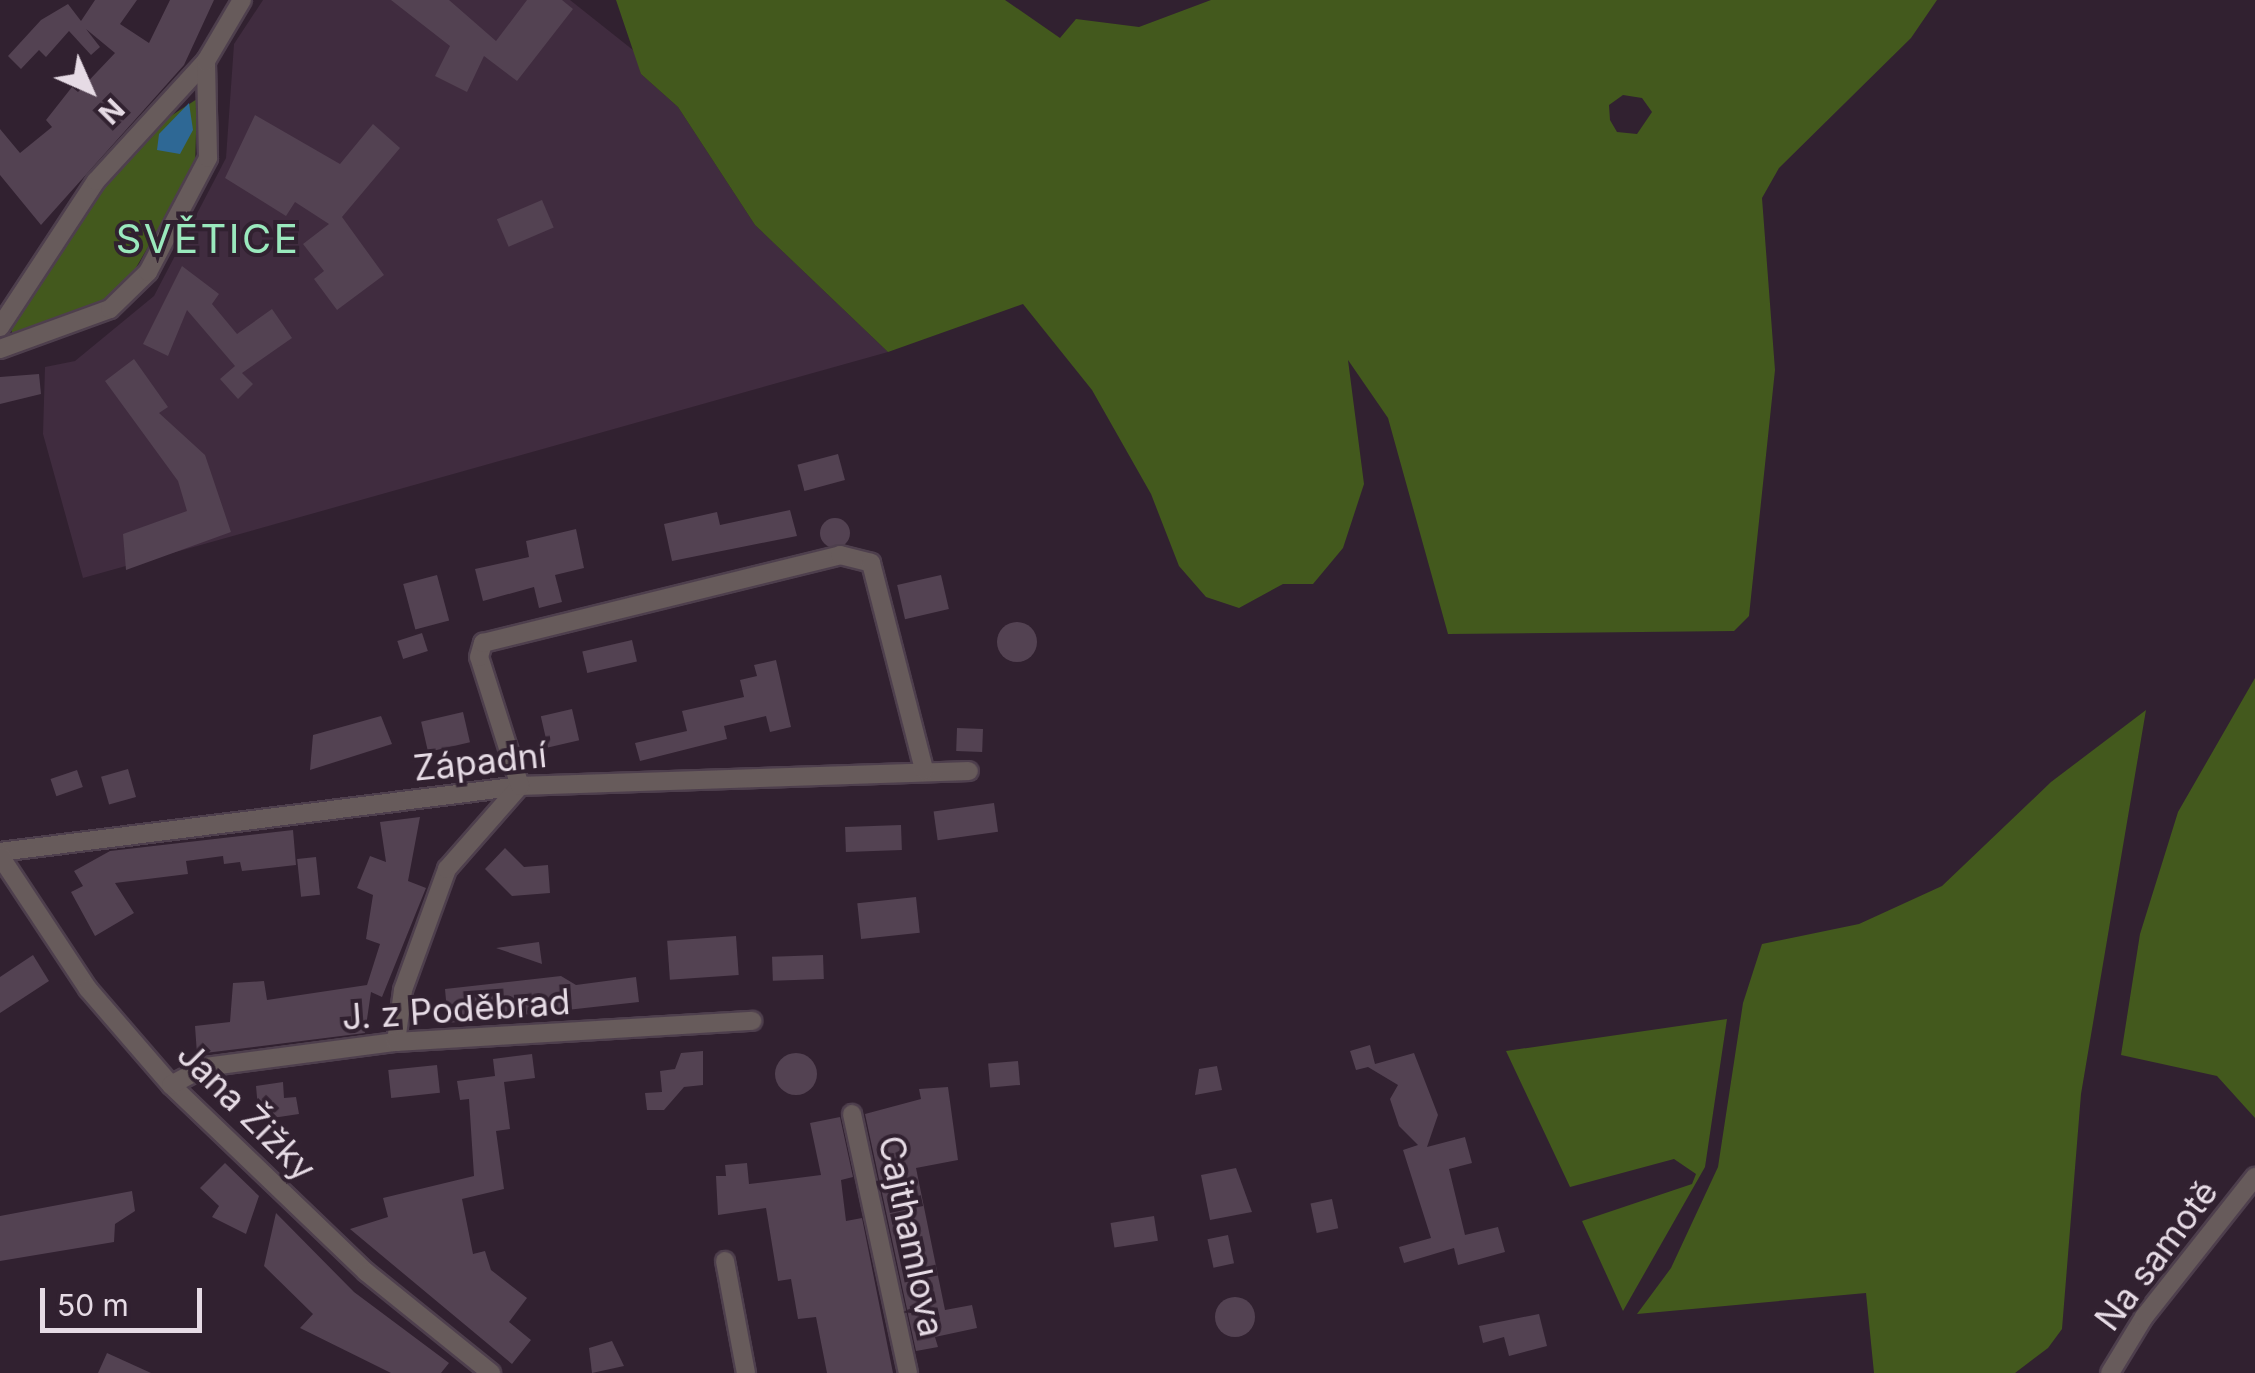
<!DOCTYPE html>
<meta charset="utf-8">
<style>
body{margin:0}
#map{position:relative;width:2255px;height:1373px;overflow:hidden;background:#312130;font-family:Inter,sans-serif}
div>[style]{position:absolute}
.built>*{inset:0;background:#402c3f}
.green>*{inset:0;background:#43591d}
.water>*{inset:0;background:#2e6895}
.building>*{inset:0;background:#534252;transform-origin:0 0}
.round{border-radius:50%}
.roads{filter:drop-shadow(2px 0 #4e3f4d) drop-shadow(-2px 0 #4e3f4d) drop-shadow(0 2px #4e3f4d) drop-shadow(0 -2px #4e3f4d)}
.street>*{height:18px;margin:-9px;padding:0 9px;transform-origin:9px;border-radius:9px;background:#675b5b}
span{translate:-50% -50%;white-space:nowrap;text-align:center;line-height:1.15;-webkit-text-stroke:8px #312130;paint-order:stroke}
.street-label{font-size:35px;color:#e6dbe5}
.quarter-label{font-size:40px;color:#9ae9bd;letter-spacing:2.5px}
.north{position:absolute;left:40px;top:40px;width:100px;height:100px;-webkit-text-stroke:8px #312130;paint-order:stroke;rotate:135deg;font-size:28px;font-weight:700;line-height:40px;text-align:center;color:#e6dbe5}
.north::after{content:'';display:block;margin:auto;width:35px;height:45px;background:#e6dbe5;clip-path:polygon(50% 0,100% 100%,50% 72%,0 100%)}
.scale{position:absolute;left:40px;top:1288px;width:162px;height:45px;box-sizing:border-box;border:5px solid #e6dbe5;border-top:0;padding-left:12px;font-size:30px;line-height:35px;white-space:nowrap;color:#e6dbe5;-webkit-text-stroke:8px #312130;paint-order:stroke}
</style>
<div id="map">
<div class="built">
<div style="clip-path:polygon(263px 0,570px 0,638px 54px,641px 74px,678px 107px,755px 225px,888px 352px,83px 578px,43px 434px,45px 367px,75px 361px,154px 296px,226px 158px,234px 44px)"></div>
</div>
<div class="green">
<div style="clip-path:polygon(evenodd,616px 0,1005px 0,1060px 38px,1076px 19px,1139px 27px,1211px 0,1937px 0,1911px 38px,1779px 168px,1762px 198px,1775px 370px,1749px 616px,1734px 631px,1448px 634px,1388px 418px,1348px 360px,1364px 484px,1343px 548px,1313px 584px,1283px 584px,1239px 608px,1206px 597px,1179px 566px,1151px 494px,1092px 390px,1023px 304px,888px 352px,755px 225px,678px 107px,641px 74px,616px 0,1623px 95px,1642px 98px,1652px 112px,1637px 134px,1617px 132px,1610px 120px,1609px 105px,1623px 95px)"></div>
<div style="clip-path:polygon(197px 99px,195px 167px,134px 271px,107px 300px,53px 331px,14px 342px,11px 328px,37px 278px,105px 183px,163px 121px)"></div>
<div style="clip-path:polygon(2255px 678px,2255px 1118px,2217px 1076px,2121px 1055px,2140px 934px,2178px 812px)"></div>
<div style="clip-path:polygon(2146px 710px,2081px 1094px,2062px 1329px,2048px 1348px,2015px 1373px,1874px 1373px,1866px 1293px,1637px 1314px,1671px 1268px,1718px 1167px,1743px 1003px,1762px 944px,1859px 924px,1942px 886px,2051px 782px)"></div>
<div style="clip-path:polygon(1727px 1019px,1705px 1167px,1623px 1311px,1582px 1221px,1692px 1184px,1696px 1174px,1674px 1159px,1570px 1187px,1506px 1051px)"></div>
</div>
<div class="water">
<div style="clip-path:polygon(189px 103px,193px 130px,180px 154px,157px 150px,159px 134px)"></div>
</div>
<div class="building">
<div style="clip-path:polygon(95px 0,137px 0,120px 24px,149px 43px,170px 0,214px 0,184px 65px,41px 225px,0 175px,0 129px,20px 153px,52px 127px,46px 120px,72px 87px,78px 92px,115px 53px,86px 29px,100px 47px,91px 55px,69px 31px,46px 57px,39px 50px,21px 69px,8px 56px,41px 20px,68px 4px,81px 21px)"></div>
<div style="clip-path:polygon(391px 0,449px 0,496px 41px,527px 0,562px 0,573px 9px,517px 81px,484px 56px,467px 92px,435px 76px,450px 46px)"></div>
<div style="clip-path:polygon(255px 115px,340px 164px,373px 124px,400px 148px,342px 217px,384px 275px,337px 310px,314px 279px,324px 271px,303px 244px,329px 224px,295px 202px,286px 216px,225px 178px)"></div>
<div style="left:542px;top:200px;width:30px;height:49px;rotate:67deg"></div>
<div style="clip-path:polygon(182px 266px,219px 294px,212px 304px,237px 334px,272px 309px,292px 338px,242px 373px,253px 384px,238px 399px,220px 379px,235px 366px,187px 310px,168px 356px,143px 344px)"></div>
<div style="clip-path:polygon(134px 359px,168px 407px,159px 413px,205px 455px,231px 532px,126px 570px,123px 534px,187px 511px,178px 481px,105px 381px)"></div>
<div style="clip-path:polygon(39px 374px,41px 394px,0 404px,0 377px)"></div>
<div style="left:838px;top:454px;width:27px;height:42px;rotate:75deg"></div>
<div style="clip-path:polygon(790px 510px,797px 536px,672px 561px,664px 524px,717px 512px,720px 525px)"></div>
<div class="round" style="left:820px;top:518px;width:30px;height:30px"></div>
<div style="clip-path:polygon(576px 529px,584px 568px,555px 575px,562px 602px,539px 608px,534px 587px,483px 601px,475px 569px,529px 557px,526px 541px)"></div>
<div style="left:437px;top:575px;width:47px;height:35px;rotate:75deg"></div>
<div style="left:941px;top:575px;width:35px;height:45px;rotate:77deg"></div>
<div class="round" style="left:997px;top:622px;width:40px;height:40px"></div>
<div style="left:422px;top:633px;width:19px;height:26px;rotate:72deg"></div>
<div style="left:632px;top:640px;width:22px;height:51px;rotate:77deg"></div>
<div style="clip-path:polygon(776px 660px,791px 727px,770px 732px,766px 716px,724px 726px,727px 739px,640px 761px,635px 743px,687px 731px,682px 711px,744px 697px,740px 680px,757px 676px,754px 665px)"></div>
<div style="left:572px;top:709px;width:32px;height:32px;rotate:77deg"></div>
<div style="left:463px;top:712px;width:31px;height:43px;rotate:77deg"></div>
<div style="clip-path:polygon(381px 716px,392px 744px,310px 770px,313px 735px)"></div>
<div style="left:957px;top:728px;width:26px;height:23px;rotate:2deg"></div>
<div style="left:128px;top:769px;width:29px;height:28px;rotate:74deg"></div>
<div style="left:77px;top:770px;width:18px;height:28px;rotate:71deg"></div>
<div style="left:994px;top:803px;width:29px;height:61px;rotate:82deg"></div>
<div style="clip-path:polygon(420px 817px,408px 881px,426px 888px,382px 997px,371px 992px,365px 1033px,197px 1054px,195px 1026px,230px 1022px,233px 983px,264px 981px,267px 1000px,367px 985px,380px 944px,366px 939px,373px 895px,357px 888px,370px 856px,386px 862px,380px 822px)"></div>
<div style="left:901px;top:825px;width:25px;height:56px;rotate:88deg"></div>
<div style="clip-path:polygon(293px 830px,296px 865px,242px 871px,240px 862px,224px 864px,223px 856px,186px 861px,188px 874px,115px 883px,134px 913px,95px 936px,71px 892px,83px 886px,74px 871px,110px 851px)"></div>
<div style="clip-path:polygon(505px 848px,524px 867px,548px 865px,550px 893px,512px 896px,485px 869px)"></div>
<div style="left:316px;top:857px;width:38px;height:19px;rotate:84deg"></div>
<div style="left:916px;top:897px;width:36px;height:59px;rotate:84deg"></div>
<div style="left:736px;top:936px;width:39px;height:69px;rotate:86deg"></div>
<div style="clip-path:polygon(539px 942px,542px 964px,496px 948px)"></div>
<div style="clip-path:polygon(33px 955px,49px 981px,0 1013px,0 977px)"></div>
<div style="left:823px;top:955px;width:24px;height:51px;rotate:88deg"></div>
<div style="clip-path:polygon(561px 976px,576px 985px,636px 977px,639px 1002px,448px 1023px,445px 989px)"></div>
<div style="clip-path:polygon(1370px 1045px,1375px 1064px,1414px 1053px,1438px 1115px,1427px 1147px,1465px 1137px,1472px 1163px,1449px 1169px,1465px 1235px,1498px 1227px,1505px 1252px,1458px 1265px,1454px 1248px,1404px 1263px,1399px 1247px,1431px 1238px,1403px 1150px,1418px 1145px,1399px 1126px,1390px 1099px,1398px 1085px,1368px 1067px,1356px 1070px,1350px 1051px)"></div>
<div style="clip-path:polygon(703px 1051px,703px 1085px,684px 1087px,664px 1110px,647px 1110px,645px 1093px,662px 1092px,660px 1071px,675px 1069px,681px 1053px)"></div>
<div class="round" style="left:775px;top:1053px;width:42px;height:42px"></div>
<div style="clip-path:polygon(532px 1054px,535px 1078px,504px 1082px,510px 1129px,496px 1131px,504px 1189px,462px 1199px,473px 1254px,485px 1251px,491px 1270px,527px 1298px,509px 1322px,531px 1340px,512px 1364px,350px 1229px,388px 1217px,383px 1198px,474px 1176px,469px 1099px,460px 1100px,457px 1081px,495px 1076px,493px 1059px)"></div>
<div style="left:1018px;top:1061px;width:24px;height:30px;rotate:85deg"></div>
<div style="left:437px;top:1065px;width:28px;height:49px;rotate:84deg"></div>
<div style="clip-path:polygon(1217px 1066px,1222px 1090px,1195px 1095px,1199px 1069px)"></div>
<div style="clip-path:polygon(283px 1082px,284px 1098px,296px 1097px,299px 1114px,259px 1120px,256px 1086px)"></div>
<div style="clip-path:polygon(948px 1087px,958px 1160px,916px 1168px,945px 1310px,972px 1305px,977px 1328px,935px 1337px,938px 1347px,916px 1351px,865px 1114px,921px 1099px,919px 1089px)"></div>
<div style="clip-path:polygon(840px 1117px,853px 1177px,841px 1180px,846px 1221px,862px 1218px,893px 1373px,827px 1373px,816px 1317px,798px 1319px,791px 1279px,778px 1281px,766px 1208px,718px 1215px,716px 1176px,726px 1176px,725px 1165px,747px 1163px,749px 1184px,821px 1175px,810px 1123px)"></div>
<div style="clip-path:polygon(225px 1163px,259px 1196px,246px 1234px,212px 1217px,219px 1206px,200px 1188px)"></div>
<div style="clip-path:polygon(1236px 1168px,1252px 1212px,1210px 1220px,1201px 1175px)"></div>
<div style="clip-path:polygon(132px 1191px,135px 1211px,115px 1224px,114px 1242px,0 1261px,0 1216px)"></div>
<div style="left:1332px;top:1199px;width:30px;height:22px;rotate:78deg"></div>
<div style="clip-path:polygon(276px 1213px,354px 1292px,449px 1363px,441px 1373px,391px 1373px,300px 1328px,313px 1314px,264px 1266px)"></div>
<div style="left:1154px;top:1216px;width:25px;height:44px;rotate:81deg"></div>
<div style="left:1228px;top:1235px;width:29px;height:21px;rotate:78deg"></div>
<div class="round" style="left:1215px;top:1297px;width:40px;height:40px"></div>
<div style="clip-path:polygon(1539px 1314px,1547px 1346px,1509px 1356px,1504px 1337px,1483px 1343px,1479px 1326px)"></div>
<div style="clip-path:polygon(612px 1341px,624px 1366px,592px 1373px,589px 1348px)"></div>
<div style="clip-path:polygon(107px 1353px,151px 1373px,98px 1373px)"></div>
</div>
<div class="roads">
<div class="street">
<div style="left:0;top:327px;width:175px;rotate:-56.7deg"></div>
<div style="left:96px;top:181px;width:163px;rotate:-47.5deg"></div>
<div style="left:0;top:349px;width:117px;rotate:-20deg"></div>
<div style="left:110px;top:309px;width:53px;rotate:-44.2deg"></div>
<div style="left:148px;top:272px;width:129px;rotate:-62.2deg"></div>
<div style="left:208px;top:158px;width:97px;rotate:-91.2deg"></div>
<div style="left:206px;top:61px;width:71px;rotate:-59.5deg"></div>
<div style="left:0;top:852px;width:524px;rotate:-7.23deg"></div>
<div style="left:520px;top:786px;width:449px;rotate:-1.9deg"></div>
<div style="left:0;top:856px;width:159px;rotate:56.5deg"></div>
<div style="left:88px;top:989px;width:127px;rotate:49.2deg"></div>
<div style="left:171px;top:1085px;width:270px;rotate:43.8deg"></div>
<div style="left:366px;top:1272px;width:161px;rotate:38.9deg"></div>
<div style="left:396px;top:1042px;width:52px;rotate:-82.3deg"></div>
<div style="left:403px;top:990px;width:129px;rotate:-70deg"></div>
<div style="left:447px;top:869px;width:111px;rotate:-48.7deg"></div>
<div style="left:520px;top:786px;width:135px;rotate:-107.6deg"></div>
<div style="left:479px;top:657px;width:15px;rotate:-74deg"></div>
<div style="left:483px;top:643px;width:368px;rotate:-13.8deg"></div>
<div style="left:840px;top:555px;width:32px;rotate:14deg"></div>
<div style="left:871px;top:563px;width:214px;rotate:75.6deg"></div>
<div style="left:171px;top:1085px;width:38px;rotate:-28deg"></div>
<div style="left:205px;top:1067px;width:193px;rotate:-7.5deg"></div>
<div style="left:396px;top:1042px;width:357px;rotate:-3.4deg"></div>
<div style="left:852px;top:1114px;width:265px;rotate:77.8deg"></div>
<div style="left:725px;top:1261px;width:114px;rotate:79.4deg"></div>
<div style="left:2110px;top:1373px;width:66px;rotate:-58.7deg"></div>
<div style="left:2144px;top:1317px;width:179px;rotate:-51.6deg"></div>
</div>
</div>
<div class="street-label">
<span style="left:480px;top:761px;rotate:-6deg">Západní</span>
<span style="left:456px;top:1009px;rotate:-4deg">J. z Poděbrad</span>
<span style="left:247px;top:1111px;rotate:45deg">Jana Žižky</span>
<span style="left:912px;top:1236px;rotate:78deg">Cajthamlova</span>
<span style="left:2156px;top:1255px;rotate:-53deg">Na samotě</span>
</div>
<div class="quarter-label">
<span style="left:208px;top:239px">SVĚTICE</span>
</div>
<div class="north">N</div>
<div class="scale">50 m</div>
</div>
